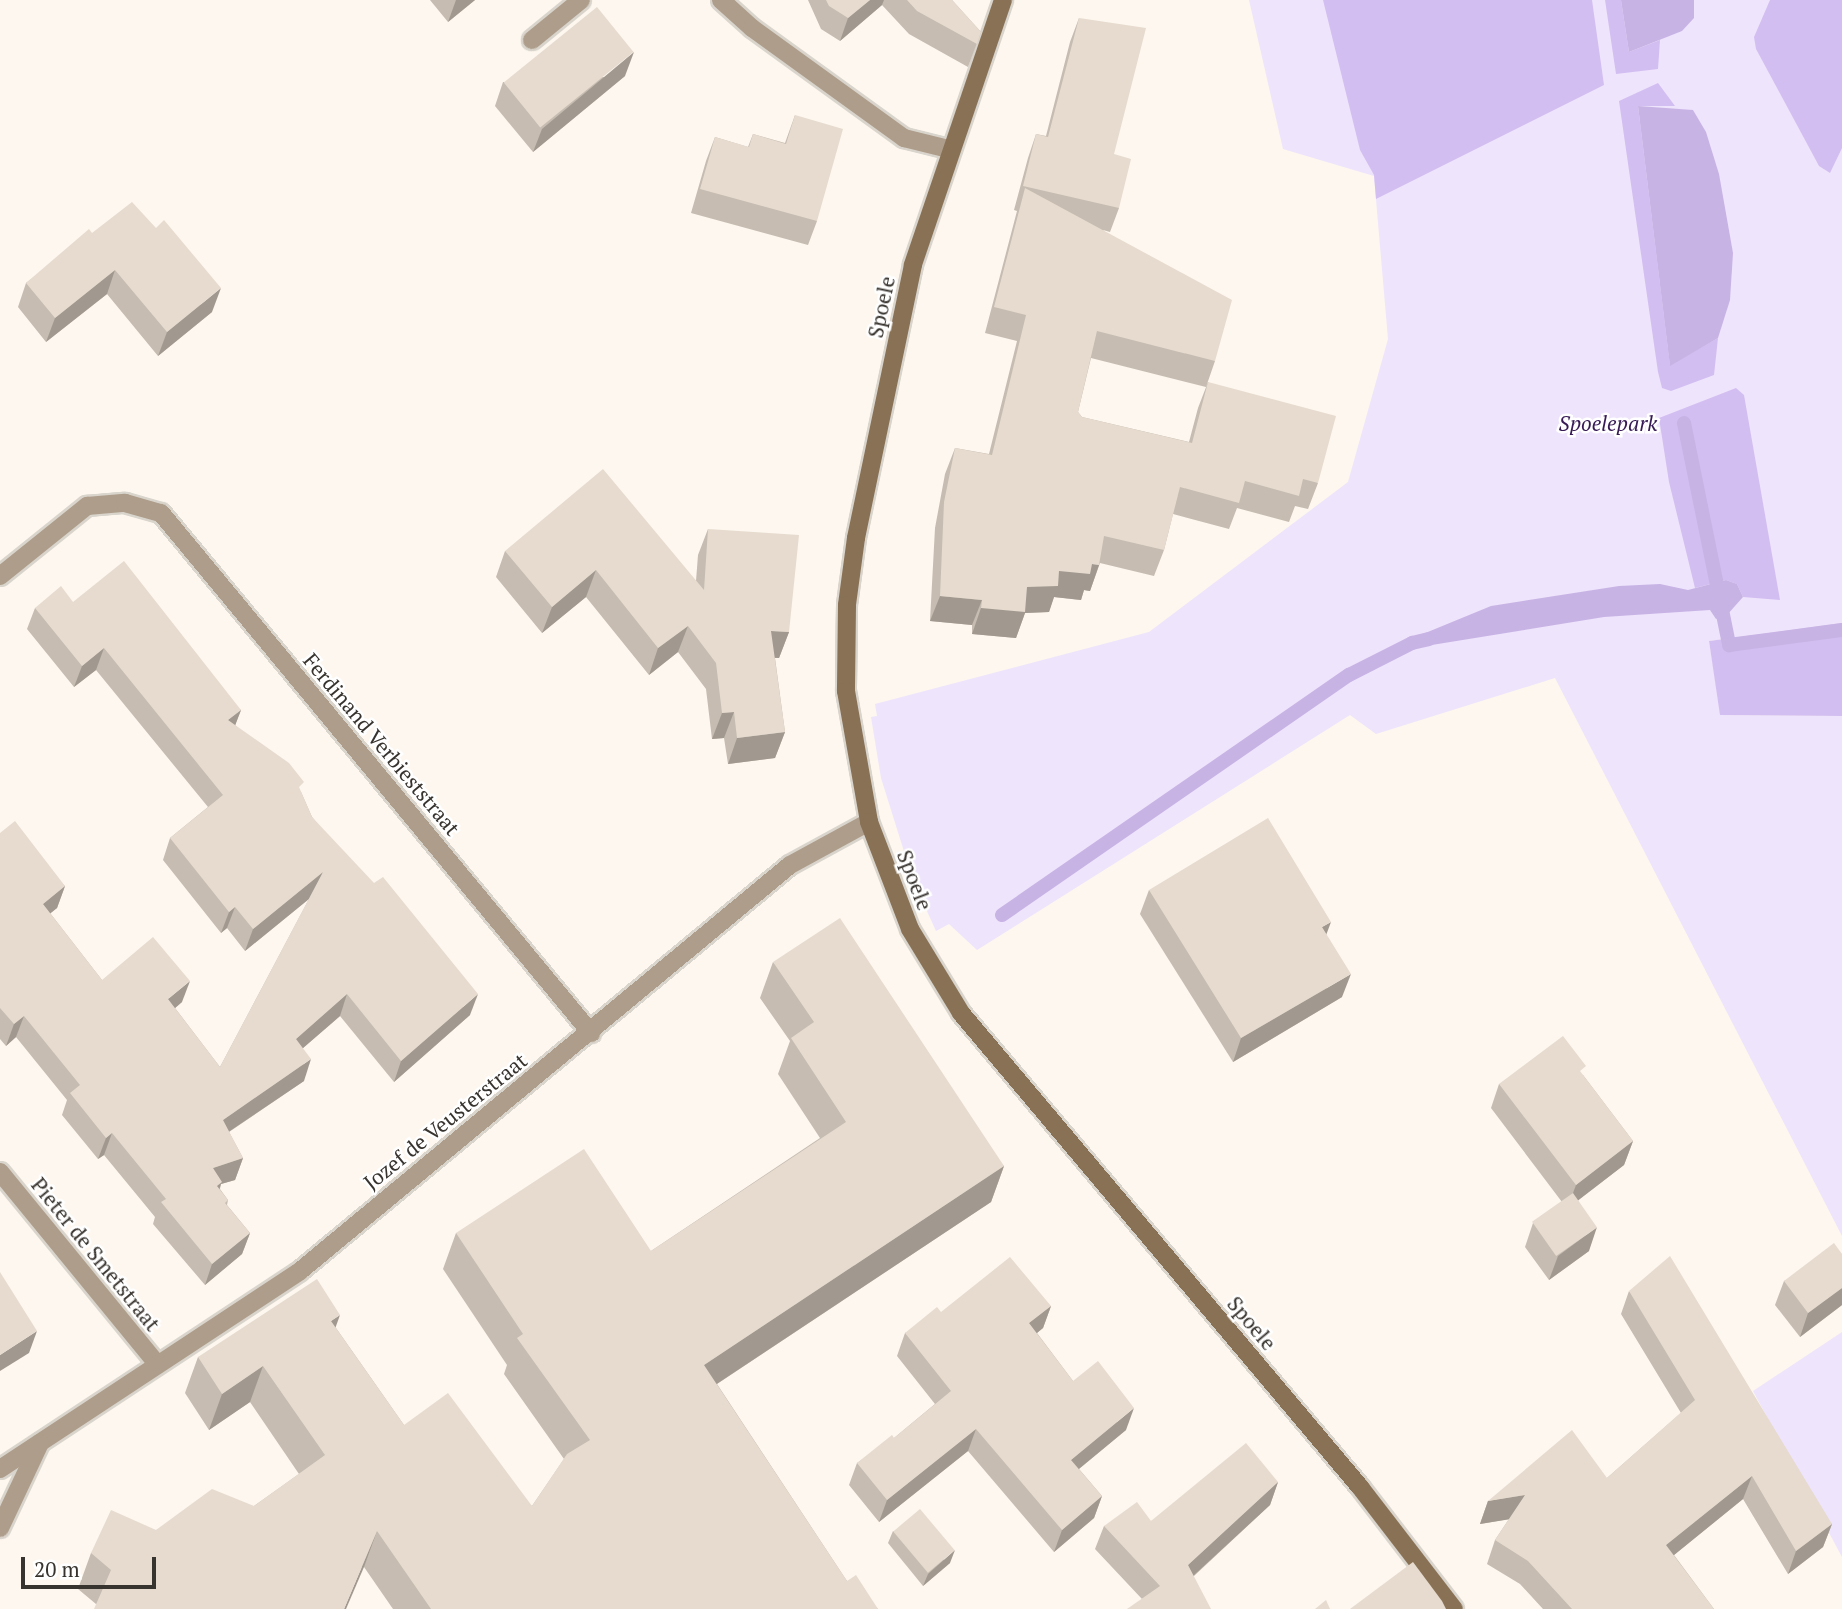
<!DOCTYPE html>
<style>
body{margin:0}
#map{position:relative;width:1842px;height:1609px;overflow:hidden;background:#fdf7ef;font-family:"PT Serif",serif}
div>[style]{position:absolute}
.green>*{inset:0;background:#eee4fc}
.forest>*{inset:0;background:#d3bef1}
.water>*{inset:0;background:#c8b3e5}
.stream>*{height:14px;margin:-7px;padding:0 7px;transform-origin:7px;border-radius:7px;background:#c8b3e5}
.roads{filter:drop-shadow(2px 0 #d9d4cc) drop-shadow(-2px 0 #d9d4cc) drop-shadow(0 2px #d9d4cc) drop-shadow(0 -2px #d9d4cc)}
.street>*{height:18px;margin:-9px;padding:0 9px;transform-origin:9px;border-radius:9px;background:#ad9d8a}
.secondary>*{height:18px;margin:-9px;padding:0 9px;transform-origin:9px;border-radius:9px;background:#887155}
.wall>*{inset:0;background:#c6bcb1}
.shaded-wall>*{inset:0;background:#a19990}
.building>*{inset:0;background:#e6dbce;transform-origin:0 0}
span{translate:-50% -50%;white-space:nowrap;text-align:center;line-height:1.15;-webkit-text-stroke:5px #fff;paint-order:stroke}
.street-label{font-size:21px;color:#37332e}
.park-label{font-size:21px;color:#371a55;font-style:italic}
.scale{position:absolute;left:21px;top:1557px;width:135px;height:32px;box-sizing:border-box;border:4px solid #37332e;border-top:0;padding-left:9px;font-size:21px;line-height:24px;white-space:nowrap;color:#37332e;-webkit-text-stroke:5px #fff;paint-order:stroke}
</style>
<div id="map">
<div class="green">
<div style="clip-path:polygon(1249px 0,1842px 0,1842px 623px,1709px 641px,1721px 715px,1842px 716px,1842px 1236px,1555px 678px,1376px 734px,1350px 715px,977px 950px,949px 924px,936px 931px,913px 880px,881px 778px,871px 717px,877px 716px,875px 704px,1149px 632px,1348px 482px,1388px 339px,1374px 176px,1283px 149px)"></div>
<div style="clip-path:polygon(1842px 1332px,1842px 1557px,1753px 1391px)"></div>
</div>
<div class="forest">
<div style="clip-path:polygon(1323px 0,1592px 0,1604px 85px,1376px 199px,1374px 175px,1360px 150px)"></div>
<div style="clip-path:polygon(1605px 0,1621px 0,1629px 52px,1660px 40px,1658px 69px,1616px 74px)"></div>
<div style="clip-path:polygon(1770px 0,1842px 0,1842px 148px,1830px 173px,1819px 166px,1756px 49px,1754px 37px)"></div>
<div style="clip-path:polygon(1658px 83px,1675px 106px,1638px 106px,1670px 365px,1718px 338px,1714px 375px,1671px 391px,1662px 388px,1658px 372px,1619px 101px)"></div>
<div style="clip-path:polygon(1736px 388px,1744px 395px,1780px 600px,1743px 597px,1737px 584px,1726px 580px,1695px 588px,1669px 482px,1659px 418px)"></div>
<div style="clip-path:polygon(1842px 623px,1842px 716px,1720px 715px,1709px 641px)"></div>
</div>
<div class="water">
<div style="clip-path:polygon(1621px 0,1694px 0,1694px 18px,1682px 31px,1629px 52px)"></div>
<div style="clip-path:polygon(1638px 106px,1693px 110px,1706px 132px,1719px 174px,1733px 253px,1730px 300px,1718px 338px,1670px 366px)"></div>
<div style="clip-path:polygon(1726px 580px,1737px 584px,1743px 597px,1727px 615px,1716px 619px,1710px 610px,1604px 617px,1407px 649px,1418px 636px,1491px 606px,1619px 586px,1660px 584px,1688px 590px)"></div>
</div>
<div class="stream">
<div style="left:1684px;top:423px;width:227px;rotate:78.5deg"></div>
<div style="left:1729px;top:645px;width:114px;rotate:-7.6deg"></div>
<div style="left:1002px;top:915px;width:422px;rotate:-34.7deg"></div>
<div style="left:1349px;top:675px;width:71px;rotate:-26.9deg"></div>
<div style="left:1412px;top:643px;width:17px;rotate:-13deg"></div>
</div>
<div class="roads">
<div class="street">
<div style="left:721px;top:0;width:42px;rotate:42.1deg"></div>
<div style="left:752px;top:28px;width:188px;rotate:35.9deg"></div>
<div style="left:904px;top:138px;width:49px;rotate:14deg"></div>
<div style="left:532px;top:40px;width:63px;rotate:-39.2deg"></div>
<div style="left:0;top:576px;width:112px;rotate:-38.8deg"></div>
<div style="left:87px;top:506px;width:38px;rotate:-5deg"></div>
<div style="left:125px;top:503px;width:37px;rotate:16deg"></div>
<div style="left:161px;top:513px;width:675px;rotate:50.41deg"></div>
<div style="left:0;top:1172px;width:248px;rotate:50.7deg"></div>
<div style="left:0;top:1469px;width:359px;rotate:-33.4deg"></div>
<div style="left:300px;top:1271px;width:636px;rotate:-39.64deg"></div>
<div style="left:790px;top:865px;width:90px;rotate:-28.6deg"></div>
<div style="left:0;top:1528px;width:94px;rotate:-64.8deg"></div>
</div>
<div class="secondary">
<div style="left:1003px;top:0;width:280px;rotate:108.8deg"></div>
<div style="left:913px;top:265px;width:279px;rotate:101.8deg"></div>
<div style="left:856px;top:538px;width:68px;rotate:97.7deg"></div>
<div style="left:847px;top:605px;width:86px;rotate:90.7deg"></div>
<div style="left:846px;top:691px;width:133px;rotate:80deg"></div>
<div style="left:869px;top:822px;width:115px;rotate:69deg"></div>
<div style="left:910px;top:929px;width:98px;rotate:58.7deg"></div>
<div style="left:961px;top:1013px;width:620px;rotate:49.91deg"></div>
<div style="left:1360px;top:1487px;width:154px;rotate:52.4deg"></div>
</div>
</div>
<div class="wall">
<div style="clip-path:polygon(430px 0,475px 0,448px 22px)"></div>
<div style="clip-path:polygon(808px 0,952px 0,981px 32px,968px 67px,909px 34px,882px 5px,840px 41px,821px 29px)"></div>
<div style="clip-path:polygon(1079px 18px,1114px 154px,1119px 208px,1110px 232px,1103px 230px,1215px 361px,1206px 387px,1091px 358px,1078px 412px,1082px 417px,1189px 442px,1198px 408px,1208px 382px,1318px 483px,1308px 509px,1295px 506px,1289px 522px,1237px 508px,1229px 529px,1173px 514px,1164px 550px,1154px 576px,1100px 563px,1090px 591px,1084px 590px,1081px 600px,1054px 597px,1049px 612px,1025px 613px,1016px 638px,972px 634px,972px 625px,930px 621px,935px 528px,945px 474px,955px 448px,989px 454px,1017px 341px,985px 333px,1017px 211px,1014px 210px,1028px 158px,1036px 134px,1046px 136px,1070px 42px)"></div>
<div style="clip-path:polygon(625px 76px,533px 152px,495px 106px,503px 82px)"></div>
<div style="clip-path:polygon(795px 115px,817px 221px,808px 245px,691px 213px,706px 161px,715px 137px,748px 147px,753px 134px,785px 143px)"></div>
<div style="clip-path:polygon(92px 233px,212px 312px,158px 356px,107px 294px,46px 342px,18px 307px,26px 283px)"></div>
<div style="clip-path:polygon(708px 529px,789px 632px,779px 658px,775px 658px,785px 732px,775px 758px,728px 764px,724px 738px,712px 739px,706px 689px,678px 652px,649px 675px,586px 597px,542px 633px,496px 577px,505px 551px,696px 581px,698px 555px)"></div>
<div style="clip-path:polygon(73px 602px,241px 710px,235px 725px,301px 792px,312px 817px,470px 1015px,394px 1082px,340px 1016px,303px 1048px,304px 1081px,229px 1132px,243px 1158px,235px 1180px,221px 1184px,220px 1189px,228px 1200px,227px 1205px,250px 1233px,242px 1254px,205px 1285px,153px 1224px,155px 1217px,104px 1155px,98px 1159px,62px 1115px,67px 1100px,16px 1037px,6px 1046px,0 1039px,0 833px,65px 886px,57px 908px,50px 913px,102px 980px,182px 1002px,175px 1008px,220px 1067px,309px 899px,245px 951px,227px 928px,221px 933px,163px 860px,170px 838px,208px 807px,96px 670px,74px 687px,27px 629px,35px 608px)"></div>
<div style="clip-path:polygon(1149px 890px,1342px 997px,1233px 1062px,1140px 914px)"></div>
<div style="clip-path:polygon(773px 962px,1004px 1166px,991px 1202px,717px 1384px,847px 1581px,878px 1609px,393px 1609px,364px 1567px,96px 1604px,78px 1589px,91px 1553px,156px 1530px,254px 1506px,299px 1474px,250px 1402px,209px 1430px,185px 1393px,198px 1357px,336px 1328px,404px 1425px,532px 1506px,564px 1459px,504px 1374px,507px 1365px,443px 1269px,456px 1233px,651px 1251px,820px 1138px,778px 1074px,790px 1041px,760px 998px)"></div>
<div style="clip-path:polygon(1583px 1075px,1633px 1141px,1624px 1165px,1578px 1200px,1589px 1251px,1549px 1280px,1525px 1247px,1533px 1223px,1562px 1202px,1491px 1108px,1499px 1084px)"></div>
<div style="clip-path:polygon(1842px 1254px,1842px 1305px,1800px 1337px,1775px 1305px,1784px 1281px)"></div>
<div style="clip-path:polygon(1629px 1291px,1832px 1524px,1823px 1547px,1788px 1574px,1743px 1499px,1674px 1555px,1714px 1609px,1543px 1609px,1520px 1584px,1487px 1564px,1495px 1540px,1509px 1519px,1480px 1524px,1488px 1501px,1607px 1478px,1681px 1413px,1621px 1314px)"></div>
<div style="clip-path:polygon(1051px 1306px,1043px 1328px,1037px 1333px,1073px 1381px,1126px 1430px,1079px 1469px,1102px 1496px,1094px 1518px,1054px 1552px,968px 1451px,879px 1522px,849px 1485px,857px 1463px,894px 1438px,935px 1404px,897px 1356px,905px 1333px,941px 1312px)"></div>
<div style="clip-path:polygon(1278px 1482px,1270px 1505px,1194px 1576px,1142px 1599px,1095px 1549px,1104px 1526px,1151px 1521px)"></div>
<div style="clip-path:polygon(893px 1531px,950px 1563px,923px 1586px,888px 1543px)"></div>
</div>
<div class="shaded-wall">
<div style="clip-path:polygon(456px 0,475px 0,448px 22px)"></div>
<div style="clip-path:polygon(870px 0,884px 0,882px 5px,840px 41px,848px 18px)"></div>
<div style="clip-path:polygon(634px 52px,625px 76px,533px 152px,542px 129px)"></div>
<div style="clip-path:polygon(115px 270px,107px 294px,46px 342px,55px 318px)"></div>
<div style="clip-path:polygon(221px 288px,212px 312px,158px 356px,167px 332px)"></div>
<div style="clip-path:polygon(1092px 564px,1099px 565px,1090px 591px,1084px 590px,1081px 600px,1054px 597px,1049px 612px,1025px 613px,1016px 638px,972px 634px,981px 608px,1059px 571px)"></div>
<div style="clip-path:polygon(596px 570px,586px 597px,542px 633px,552px 607px)"></div>
<div style="clip-path:polygon(940px 596px,982px 600px,972px 625px,930px 621px)"></div>
<div style="clip-path:polygon(688px 626px,678px 652px,649px 675px,658px 648px)"></div>
<div style="clip-path:polygon(771px 631px,789px 632px,779px 658px,762px 657px)"></div>
<div style="clip-path:polygon(104px 648px,96px 670px,74px 687px,82px 666px)"></div>
<div style="clip-path:polygon(241px 710px,233px 731px,228px 720px)"></div>
<div style="clip-path:polygon(734px 712px,724px 738px,712px 739px,722px 713px)"></div>
<div style="clip-path:polygon(785px 732px,775px 758px,728px 764px,737px 738px)"></div>
<div style="clip-path:polygon(323px 872px,315px 894px,245px 951px,253px 929px)"></div>
<div style="clip-path:polygon(65px 886px,57px 908px,35px 926px,43px 904px)"></div>
<div style="clip-path:polygon(235px 907px,227px 928px,221px 933px,229px 912px)"></div>
<div style="clip-path:polygon(1331px 922px,1322px 946px,1322px 927px)"></div>
<div style="clip-path:polygon(1351px 974px,1342px 997px,1233px 1062px,1241px 1038px)"></div>
<div style="clip-path:polygon(190px 981px,182px 1002px,160px 1021px,168px 999px)"></div>
<div style="clip-path:polygon(347px 994px,340px 1016px,288px 1061px,296px 1039px)"></div>
<div style="clip-path:polygon(478px 994px,470px 1015px,394px 1082px,401px 1061px)"></div>
<div style="clip-path:polygon(24px 1016px,16px 1037px,6px 1046px,14px 1024px)"></div>
<div style="clip-path:polygon(311px 1059px,304px 1081px,215px 1141px,223px 1120px)"></div>
<div style="clip-path:polygon(112px 1133px,104px 1155px,98px 1159px,106px 1138px)"></div>
<div style="clip-path:polygon(1633px 1141px,1624px 1165px,1567px 1209px,1576px 1185px)"></div>
<div style="clip-path:polygon(243px 1158px,235px 1180px,221px 1184px,215px 1203px,213px 1168px)"></div>
<div style="clip-path:polygon(1004px 1166px,991px 1202px,691px 1401px,704px 1365px)"></div>
<div style="clip-path:polygon(1597px 1227px,1589px 1251px,1549px 1280px,1558px 1256px)"></div>
<div style="clip-path:polygon(250px 1233px,242px 1254px,205px 1285px,212px 1264px)"></div>
<div style="clip-path:polygon(1842px 1288px,1842px 1305px,1800px 1337px,1808px 1313px)"></div>
<div style="clip-path:polygon(1051px 1306px,1043px 1328px,1021px 1346px,1029px 1323px)"></div>
<div style="clip-path:polygon(340px 1315px,327px 1351px,331px 1321px)"></div>
<div style="clip-path:polygon(37px 1331px,29px 1353px,0 1371px,0 1355px)"></div>
<div style="clip-path:polygon(263px 1366px,250px 1402px,209px 1430px,222px 1394px)"></div>
<div style="clip-path:polygon(1134px 1408px,1126px 1430px,1063px 1482px,1071px 1460px)"></div>
<div style="clip-path:polygon(976px 1429px,968px 1451px,879px 1522px,887px 1500px)"></div>
<div style="clip-path:polygon(1752px 1476px,1743px 1499px,1658px 1568px,1666px 1545px)"></div>
<div style="clip-path:polygon(1278px 1482px,1270px 1505px,1180px 1588px,1188px 1565px)"></div>
<div style="clip-path:polygon(1525px 1495px,1517px 1518px,1480px 1524px,1488px 1501px)"></div>
<div style="clip-path:polygon(1102px 1496px,1094px 1518px,1054px 1552px,1062px 1530px)"></div>
<div style="clip-path:polygon(1832px 1524px,1823px 1547px,1788px 1574px,1796px 1551px)"></div>
<div style="clip-path:polygon(377px 1531px,364px 1567px,346px 1609px,344px 1609px)"></div>
<div style="clip-path:polygon(955px 1550px,950px 1563px,923px 1586px,928px 1574px)"></div>
</div>
<div class="building">
<div style="clip-path:polygon(826px 0,870px 0,848px 18px,829px 6px)"></div>
<div style="clip-path:polygon(907px 0,952px 0,981px 32px,977px 44px,917px 11px)"></div>
<div style="left:597px;top:7px;width:58px;height:120px;rotate:51deg"></div>
<div style="clip-path:polygon(1079px 18px,1146px 28px,1114px 154px,1131px 159px,1119px 208px,1023px 186px,1036px 134px,1048px 137px)"></div>
<div style="clip-path:polygon(795px 115px,843px 129px,817px 221px,700px 189px,715px 137px,749px 147px,753px 134px,786px 144px)"></div>
<div style="clip-path:polygon(1025px 188px,1232px 300px,1215px 361px,1097px 331px,1078px 412px,1082px 417px,1192px 443px,1208px 382px,1336px 416px,1318px 483px,1303px 479px,1299px 496px,1245px 481px,1239px 503px,1180px 487px,1164px 550px,1104px 536px,1099px 565px,1092px 564px,1090px 574px,1059px 571px,1058px 586px,1027px 587px,1025px 612px,981px 608px,982px 600px,940px 596px,944px 502px,955px 448px,992px 455px,1026px 315px,994px 307px)"></div>
<div style="clip-path:polygon(132px 202px,156px 228px,164px 220px,221px 288px,167px 332px,115px 270px,55px 318px,26px 283px,89px 229px,92px 233px)"></div>
<div style="clip-path:polygon(603px 469px,704px 590px,708px 529px,799px 535px,789px 632px,771px 631px,785px 732px,737px 738px,734px 712px,722px 713px,716px 663px,688px 626px,658px 648px,596px 570px,552px 607px,505px 551px)"></div>
<div style="clip-path:polygon(124px 561px,241px 710px,228px 720px,289px 763px,304px 782px,299px 787px,312px 817px,374px 883px,383px 877px,478px 994px,401px 1061px,347px 994px,296px 1039px,311px 1059px,223px 1120px,243px 1158px,213px 1168px,222px 1182px,217px 1186px,228px 1200px,225px 1203px,250px 1233px,212px 1264px,161px 1202px,166px 1199px,112px 1133px,106px 1138px,70px 1093px,80px 1085px,24px 1016px,14px 1024px,0 1008px,0 833px,15px 821px,65px 886px,43px 904px,102px 980px,153px 937px,190px 981px,168px 999px,220px 1067px,323px 872px,253px 929px,235px 907px,229px 912px,170px 838px,223px 795px,104px 648px,82px 666px,35px 608px,61px 586px,73px 602px)"></div>
<div style="clip-path:polygon(1268px 818px,1331px 922px,1322px 927px,1351px 974px,1241px 1038px,1149px 890px)"></div>
<div style="clip-path:polygon(840px 918px,1004px 1166px,704px 1365px,847px 1581px,856px 1575px,878px 1609px,431px 1609px,377px 1531px,344px 1609px,94px 1609px,111px 1570px,91px 1553px,111px 1510px,156px 1530px,212px 1489px,254px 1506px,325px 1455px,263px 1366px,222px 1394px,198px 1357px,317px 1279px,340px 1315px,331px 1321px,404px 1425px,448px 1393px,532px 1506px,567px 1454px,590px 1440px,517px 1338px,523px 1334px,456px 1233px,584px 1149px,651px 1251px,846px 1122px,791px 1038px,814px 1022px,773px 962px)"></div>
<div style="clip-path:polygon(1563px 1036px,1586px 1066px,1580px 1071px,1633px 1141px,1576px 1185px,1499px 1084px)"></div>
<div style="left:1573px;top:1193px;width:42px;height:50px;rotate:55deg"></div>
<div style="clip-path:polygon(1834px 1243px,1842px 1254px,1842px 1288px,1808px 1313px,1784px 1281px)"></div>
<div style="clip-path:polygon(1670px 1256px,1832px 1524px,1796px 1551px,1752px 1476px,1666px 1545px,1714px 1609px,1572px 1609px,1528px 1561px,1495px 1540px,1525px 1495px,1488px 1501px,1572px 1430px,1607px 1478px,1695px 1400px,1629px 1291px)"></div>
<div style="clip-path:polygon(1010px 1257px,1051px 1306px,1029px 1323px,1073px 1381px,1098px 1361px,1134px 1408px,1071px 1460px,1102px 1496px,1062px 1530px,976px 1429px,887px 1500px,857px 1463px,892px 1435px,894px 1438px,951px 1391px,905px 1333px,937px 1307px,941px 1312px)"></div>
<div style="clip-path:polygon(0 1272px,37px 1331px,0 1355px)"></div>
<div style="clip-path:polygon(1246px 1443px,1278px 1482px,1188px 1565px,1211px 1609px,1127px 1609px,1160px 1586px,1104px 1526px,1137px 1502px,1151px 1521px)"></div>
<div style="left:920px;top:1509px;width:54px;height:35px;rotate:50deg"></div>
<div style="clip-path:polygon(1413px 1562px,1442px 1601px,1446px 1609px,1350px 1609px)"></div>
<div style="clip-path:polygon(1326px 1600px,1330px 1609px,1315px 1609px)"></div>
</div>
<div class="street-label">
<span style="left:881px;top:307px;rotate:-78deg">Spoele</span>
<span style="left:382px;top:744px;rotate:50deg">Ferdinand Verbieststraat</span>
<span style="left:915px;top:880px;rotate:69deg">Spoele</span>
<span style="left:445px;top:1121px;rotate:-39deg">Jozef de Veusterstraat</span>
<span style="left:96px;top:1254px;rotate:51deg">Pieter de Smetstraat</span>
<span style="left:1252px;top:1323px;rotate:50deg">Spoele</span>
</div>
<div class="park-label">
<span style="left:1608px;top:423px">Spoelepark</span>
</div>
<div class="scale">20 m</div>
</div>
